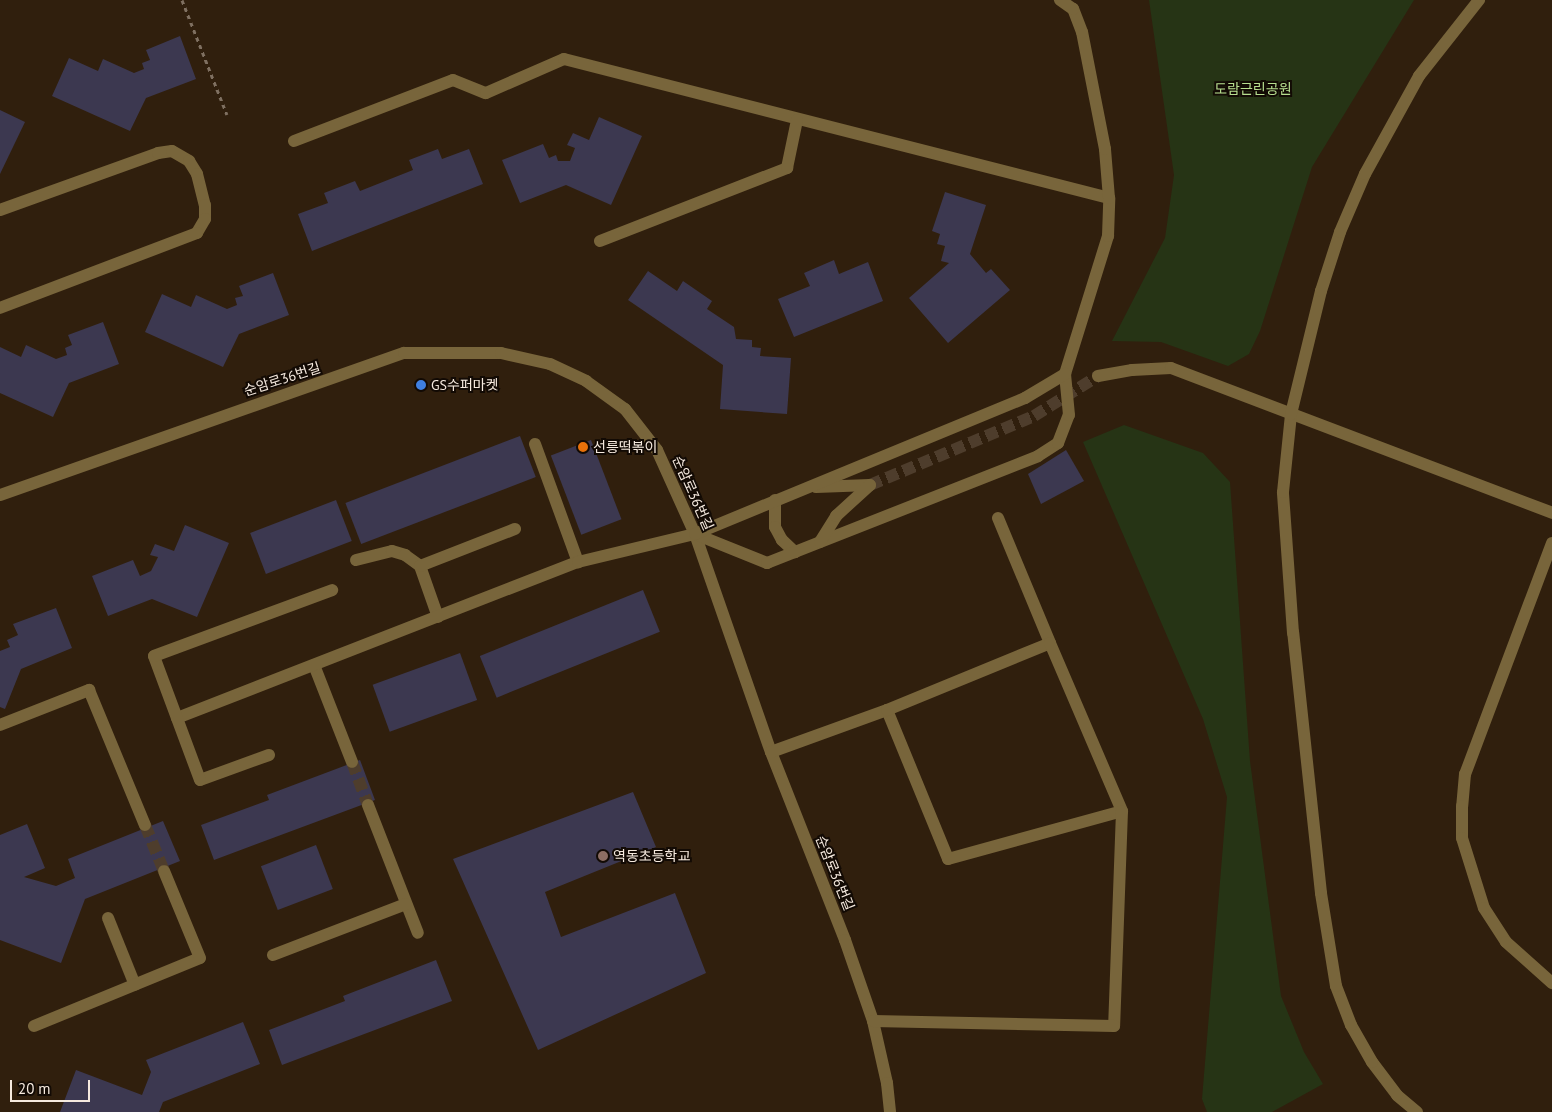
<!DOCTYPE html>
<meta charset="utf-8">
<style>
body{margin:0}
#map{position:relative;width:1552px;height:1112px;overflow:hidden;background:#301f0d;font-family:"PT Sans","Noto Sans KR",sans-serif}
div>[style]{position:absolute}
.green>*{inset:0;background:#263415}
.building>*{inset:0;background:#3c3850;transform-origin:0 0}
.minor-tunnel>*{height:12px;margin-top:-6px;transform-origin:0;background:repeating-linear-gradient(90deg,#4e3d2c 0 12px,transparent 0 18px)}
.path>*{height:3px;margin-top:-1.5px;transform-origin:0;background:repeating-linear-gradient(90deg,#7f7061 0 4px,transparent 0 8px)}
.minor>*{height:12px;margin:-6px;padding:0 6px;transform-origin:6px;border-radius:6px;background:#78653b}
.dots>*{width:14px;height:14px;translate:-50% -50%;box-sizing:border-box;border:2px solid #120a04;border-radius:50%}
span{translate:-50% -50%;white-space:nowrap;text-align:center;line-height:1.15;-webkit-text-stroke:4px #120a04;paint-order:stroke}
.park-label{font-size:14px;color:#b7de8f}
.street-label{font-size:14px;color:#f6eadf}
.poi-label{font-size:14px;color:#f6eadf}
.left{translate:0 -50%;text-align:left}
.scale{position:absolute;left:10px;top:1080px;width:80px;height:22px;box-sizing:border-box;border:2px solid #f6eadf;border-top:0;padding-left:6px;font-size:15px;line-height:18px;white-space:nowrap;color:#f6eadf;-webkit-text-stroke:4px #120a04;paint-order:stroke}
</style>
<div id="map">
<div class="green">
<div style="clip-path:polygon(1149px 0,1414px 0,1312px 167px,1260px 331px,1249px 354px,1228px 366px,1161px 342px,1112px 341px,1165px 238px,1174px 175px)"></div>
<div style="clip-path:polygon(1124px 425px,1203px 453px,1230px 482px,1250px 761px,1281px 996px,1304px 1052px,1323px 1084px,1272px 1112px,1207px 1112px,1202px 1099px,1227px 797px,1203px 719px,1083px 442px)"></div>
</div>
<div class="building">
<div style="clip-path:polygon(180px 36px,196px 79px,146px 98px,130px 131px,52px 96px,69px 58px,98px 71px,103px 59px,134px 73px,144px 69px,142px 63px,150px 60px,146px 50px)"></div>
<div style="clip-path:polygon(0 110px,25px 122px,0 174px)"></div>
<div style="clip-path:polygon(599px 117px,642px 136px,611px 205px,566px 185px,520px 203px,502px 160px,543px 144px,549px 158px,556px 155px,558px 161px,570px 161px,575px 148px,567px 145px,573px 133px,589px 140px)"></div>
<div style="clip-path:polygon(438px 149px,442px 159px,469px 149px,483px 184px,312px 251px,298px 214px,328px 203px,324px 193px,355px 181px,360px 191px,413px 170px,409px 160px)"></div>
<div style="clip-path:polygon(945px 192px,986px 205px,970px 254px,986px 273px,991px 269px,1010px 290px,948px 343px,909px 298px,949px 263px,941px 261px,945px 246px,937px 244px,940px 234px,932px 231px)"></div>
<div style="clip-path:polygon(834px 260px,839px 274px,868px 262px,883px 301px,794px 337px,778px 299px,810px 286px,804px 273px)"></div>
<div style="clip-path:polygon(648px 271px,677px 291px,683px 281px,712px 301px,707px 309px,734px 327px,736px 339px,752px 340px,752px 347px,761px 348px,760px 356px,791px 358px,787px 414px,720px 409px,723px 365px,628px 300px)"></div>
<div style="clip-path:polygon(273px 273px,289px 315px,239px 334px,223px 367px,145px 332px,162px 294px,191px 307px,196px 295px,227px 309px,237px 305px,235px 298px,243px 296px,239px 286px)"></div>
<div style="clip-path:polygon(103px 322px,119px 364px,69px 383px,53px 417px,0 393px,0 347px,21px 357px,26px 345px,56px 359px,67px 355px,65px 348px,72px 345px,68px 335px)"></div>
<div style="left:520px;top:436px;width:44px;height:187px;rotate:69deg"></div>
<div style="left:591px;top:440px;width:85px;height:43px;rotate:69deg"></div>
<div style="clip-path:polygon(1066px 450px,1084px 481px,1041px 504px,1028px 474px)"></div>
<div style="left:336px;top:500px;width:44px;height:92px;rotate:69deg"></div>
<div style="clip-path:polygon(185px 525px,229px 543px,197px 617px,152px 599px,108px 616px,92px 576px,133px 560px,140px 576px,151px 571px,158px 557px,150px 555px,155px 544px,174px 551px)"></div>
<div style="left:643px;top:590px;width:45px;height:176px;rotate:68deg"></div>
<div style="clip-path:polygon(56px 608px,72px 648px,21px 669px,5px 709px,0 707px,0 651px,10px 647px,7px 640px,18px 635px,13px 624px)"></div>
<div style="left:460px;top:653px;width:50px;height:93px;rotate:70deg"></div>
<div style="clip-path:polygon(360px 760px,375px 800px,214px 860px,201px 825px,269px 800px,267px 795px)"></div>
<div style="clip-path:polygon(633px 792px,656px 847px,545px 892px,561px 937px,675px 893px,706px 973px,538px 1050px,453px 859px)"></div>
<div style="clip-path:polygon(163px 821px,180px 861px,85px 899px,61px 963px,0 940px,0 835px,27px 824px,45px 868px,24px 877px,56px 886px,75px 878px,68px 859px)"></div>
<div style="left:316px;top:845px;width:47px;height:59px;rotate:69deg"></div>
<div style="clip-path:polygon(436px 960px,452px 1001px,282px 1065px,269px 1030px,345px 1001px,343px 996px)"></div>
<div style="clip-path:polygon(243px 1022px,260px 1064px,163px 1102px,159px 1112px,60px 1112px,76px 1070px,142px 1095px,151px 1072px,146px 1060px)"></div>
</div>
<div class="minor-tunnel">
<div style="left:870px;top:485px;width:178px;rotate:-22.8deg"></div>
<div style="left:1034px;top:416px;width:75px;rotate:-32deg"></div>
<div style="left:352px;top:762px;width:46px;rotate:69.6deg"></div>
<div style="left:145px;top:825px;width:50px;rotate:67.6deg"></div>
</div>
<div class="path">
<div style="left:182px;top:0;width:123px;rotate:68.6deg"></div>
</div>
<div class="minor">
<div style="left:294px;top:141px;width:170px;rotate:-21deg"></div>
<div style="left:453px;top:80px;width:35px;rotate:22deg"></div>
<div style="left:486px;top:93px;width:85px;rotate:-23.6deg"></div>
<div style="left:564px;top:59px;width:562px;rotate:14.31deg"></div>
<div style="left:0;top:210px;width:168px;rotate:-19.8deg"></div>
<div style="left:158px;top:153px;width:14px;rotate:-8deg"></div>
<div style="left:172px;top:151px;width:20px;rotate:30deg"></div>
<div style="left:189px;top:161px;width:15px;rotate:58deg"></div>
<div style="left:197px;top:174px;width:32px;rotate:76deg"></div>
<div style="left:205px;top:205px;width:14px;rotate:90deg"></div>
<div style="left:205px;top:219px;width:16px;rotate:120deg"></div>
<div style="left:197px;top:233px;width:211px;rotate:159.2deg"></div>
<div style="left:600px;top:241px;width:201px;rotate:-21.3deg"></div>
<div style="left:787px;top:168px;width:49px;rotate:-78.2deg"></div>
<div style="left:1098px;top:376px;width:35px;rotate:-10deg"></div>
<div style="left:1132px;top:370px;width:39px;rotate:-3deg"></div>
<div style="left:1171px;top:368px;width:408px;rotate:20.8deg"></div>
<div style="left:535px;top:444px;width:126px;rotate:70deg"></div>
<div style="left:816px;top:487px;width:54px;rotate:-2.1deg"></div>
<div style="left:0;top:495px;width:428px;rotate:-19.4deg"></div>
<div style="left:404px;top:353px;width:97px"></div>
<div style="left:501px;top:353px;width:50px;rotate:12.7deg"></div>
<div style="left:550px;top:364px;width:40px;rotate:25deg"></div>
<div style="left:586px;top:381px;width:48px;rotate:35.7deg"></div>
<div style="left:625px;top:409px;width:52px;rotate:52deg"></div>
<div style="left:657px;top:450px;width:92px;rotate:65.7deg"></div>
<div style="left:695px;top:534px;width:231px;rotate:70.8deg"></div>
<div style="left:771px;top:752px;width:202px;rotate:68.5deg"></div>
<div style="left:845px;top:940px;width:86px;rotate:70.9deg"></div>
<div style="left:873px;top:1021px;width:64px;rotate:77.3deg"></div>
<div style="left:887px;top:1083px;width:29px;rotate:84deg"></div>
<div style="left:775px;top:500px;width:27px;rotate:90deg"></div>
<div style="left:775px;top:527px;width:15px;rotate:62deg"></div>
<div style="left:782px;top:540px;width:18px;rotate:43deg"></div>
<div style="left:998px;top:518px;width:135px;rotate:67.4deg"></div>
<div style="left:695px;top:534px;width:78px;rotate:21.9deg"></div>
<div style="left:767px;top:563px;width:291px;rotate:-21.5deg"></div>
<div style="left:1038px;top:456px;width:24px;rotate:-33deg"></div>
<div style="left:1058px;top:443px;width:30px;rotate:-69deg"></div>
<div style="left:1069px;top:415px;width:41px;rotate:-95.6deg"></div>
<div style="left:1065px;top:374px;width:145px;rotate:-72.7deg"></div>
<div style="left:1108px;top:236px;width:38px;rotate:-88deg"></div>
<div style="left:1109px;top:198px;width:49px;rotate:-94.7deg"></div>
<div style="left:1105px;top:149px;width:119px;rotate:-101.1deg"></div>
<div style="left:1082px;top:32px;width:25px;rotate:-111deg"></div>
<div style="left:1073px;top:9px;width:16px;rotate:-145deg"></div>
<div style="left:820px;top:542px;width:31px;rotate:-58deg"></div>
<div style="left:836px;top:516px;width:46px;rotate:-42.4deg"></div>
<div style="left:1552px;top:543px;width:247px;rotate:110.6deg"></div>
<div style="left:1465px;top:774px;width:32px;rotate:95deg"></div>
<div style="left:1462px;top:806px;width:32px;rotate:90deg"></div>
<div style="left:1462px;top:838px;width:73px;rotate:72.6deg"></div>
<div style="left:1484px;top:908px;width:40px;rotate:57.1deg"></div>
<div style="left:1506px;top:942px;width:62px;rotate:41.7deg"></div>
<div style="left:356px;top:560px;width:37px;rotate:-14deg"></div>
<div style="left:392px;top:551px;width:14px;rotate:17deg"></div>
<div style="left:405px;top:555px;width:19px;rotate:36deg"></div>
<div style="left:420px;top:566px;width:54px;rotate:70.6deg"></div>
<div style="left:420px;top:566px;width:102px;rotate:-21.3deg"></div>
<div style="left:314px;top:665px;width:104px;rotate:68.6deg"></div>
<div style="left:887px;top:710px;width:161px;rotate:67.7deg"></div>
<div style="left:948px;top:859px;width:180px;rotate:-15.4deg"></div>
<div style="left:177px;top:718px;width:430px;rotate:-21.3deg"></div>
<div style="left:578px;top:562px;width:120px;rotate:-13.5deg"></div>
<div style="left:695px;top:534px;width:357px;rotate:-22.4deg"></div>
<div style="left:1025px;top:398px;width:47px;rotate:-31deg"></div>
<div style="left:0;top:725px;width:96px;rotate:-21.5deg"></div>
<div style="left:89px;top:690px;width:146px;rotate:67.5deg"></div>
<div style="left:771px;top:752px;width:123px;rotate:-19.9deg"></div>
<div style="left:887px;top:710px;width:176px;rotate:-22.3deg"></div>
<div style="left:1050px;top:643px;width:183px;rotate:66.8deg"></div>
<div style="left:1122px;top:811px;width:215px;rotate:92.1deg"></div>
<div style="left:1114px;top:1026px;width:241px;rotate:-178.8deg"></div>
<div style="left:269px;top:755px;width:73px;rotate:160.1deg"></div>
<div style="left:200px;top:780px;width:132px;rotate:-110.4deg"></div>
<div style="left:154px;top:656px;width:190px;rotate:-20.3deg"></div>
<div style="left:368px;top:805px;width:137px;rotate:68.7deg"></div>
<div style="left:108px;top:918px;width:72px;rotate:68.1deg"></div>
<div style="left:273px;top:955px;width:142px;rotate:-21deg"></div>
<div style="left:34px;top:1026px;width:179px;rotate:-22.3deg"></div>
<div style="left:200px;top:958px;width:94px;rotate:-112.5deg"></div>
<div style="left:1417px;top:1112px;width:26px;rotate:-140deg"></div>
<div style="left:1397px;top:1095px;width:41px;rotate:-127.1deg"></div>
<div style="left:1372px;top:1062px;width:43px;rotate:-119.6deg"></div>
<div style="left:1351px;top:1025px;width:42px;rotate:-111deg"></div>
<div style="left:1336px;top:986px;width:94px;rotate:-99.2deg"></div>
<div style="left:1321px;top:893px;width:262px;rotate:-96.1deg"></div>
<div style="left:1293px;top:633px;width:141px;rotate:-94.1deg"></div>
<div style="left:1283px;top:492px;width:78px;rotate:-84.1deg"></div>
<div style="left:1291px;top:414px;width:127px;rotate:-76.3deg"></div>
<div style="left:1321px;top:291px;width:62px;rotate:-72.1deg"></div>
<div style="left:1340px;top:232px;width:63px;rotate:-66.7deg"></div>
<div style="left:1365px;top:174px;width:112px;rotate:-61.1deg"></div>
<div style="left:1419px;top:76px;width:97px;rotate:-51.7deg"></div>
</div>
<div class="dots">
<div style="left:421px;top:385px;background:#3f7fe0"></div>
<div style="left:583px;top:447px;background:#e8710a"></div>
<div style="left:603px;top:856px;background:#8d6e63"></div>
</div>
<div class="park-label">
<span style="left:1253px;top:89px">도람근린공원</span>
</div>
<div class="street-label">
<span style="left:282px;top:379px;rotate:-18deg">순암로36번길</span>
<span style="left:693px;top:493px;rotate:66deg">순암로36번길</span>
<span style="left:835px;top:873px;rotate:68deg">순암로36번길</span>
</div>
<div class="poi-label">
<span class="left" style="left:431px;top:385px">GS수퍼마켓</span>
<span class="left" style="left:593px;top:447px">선릉떡볶이</span>
<span class="left" style="left:613px;top:856px">역동초등학교</span>
</div>
<div class="scale">20 m</div>
</div>
